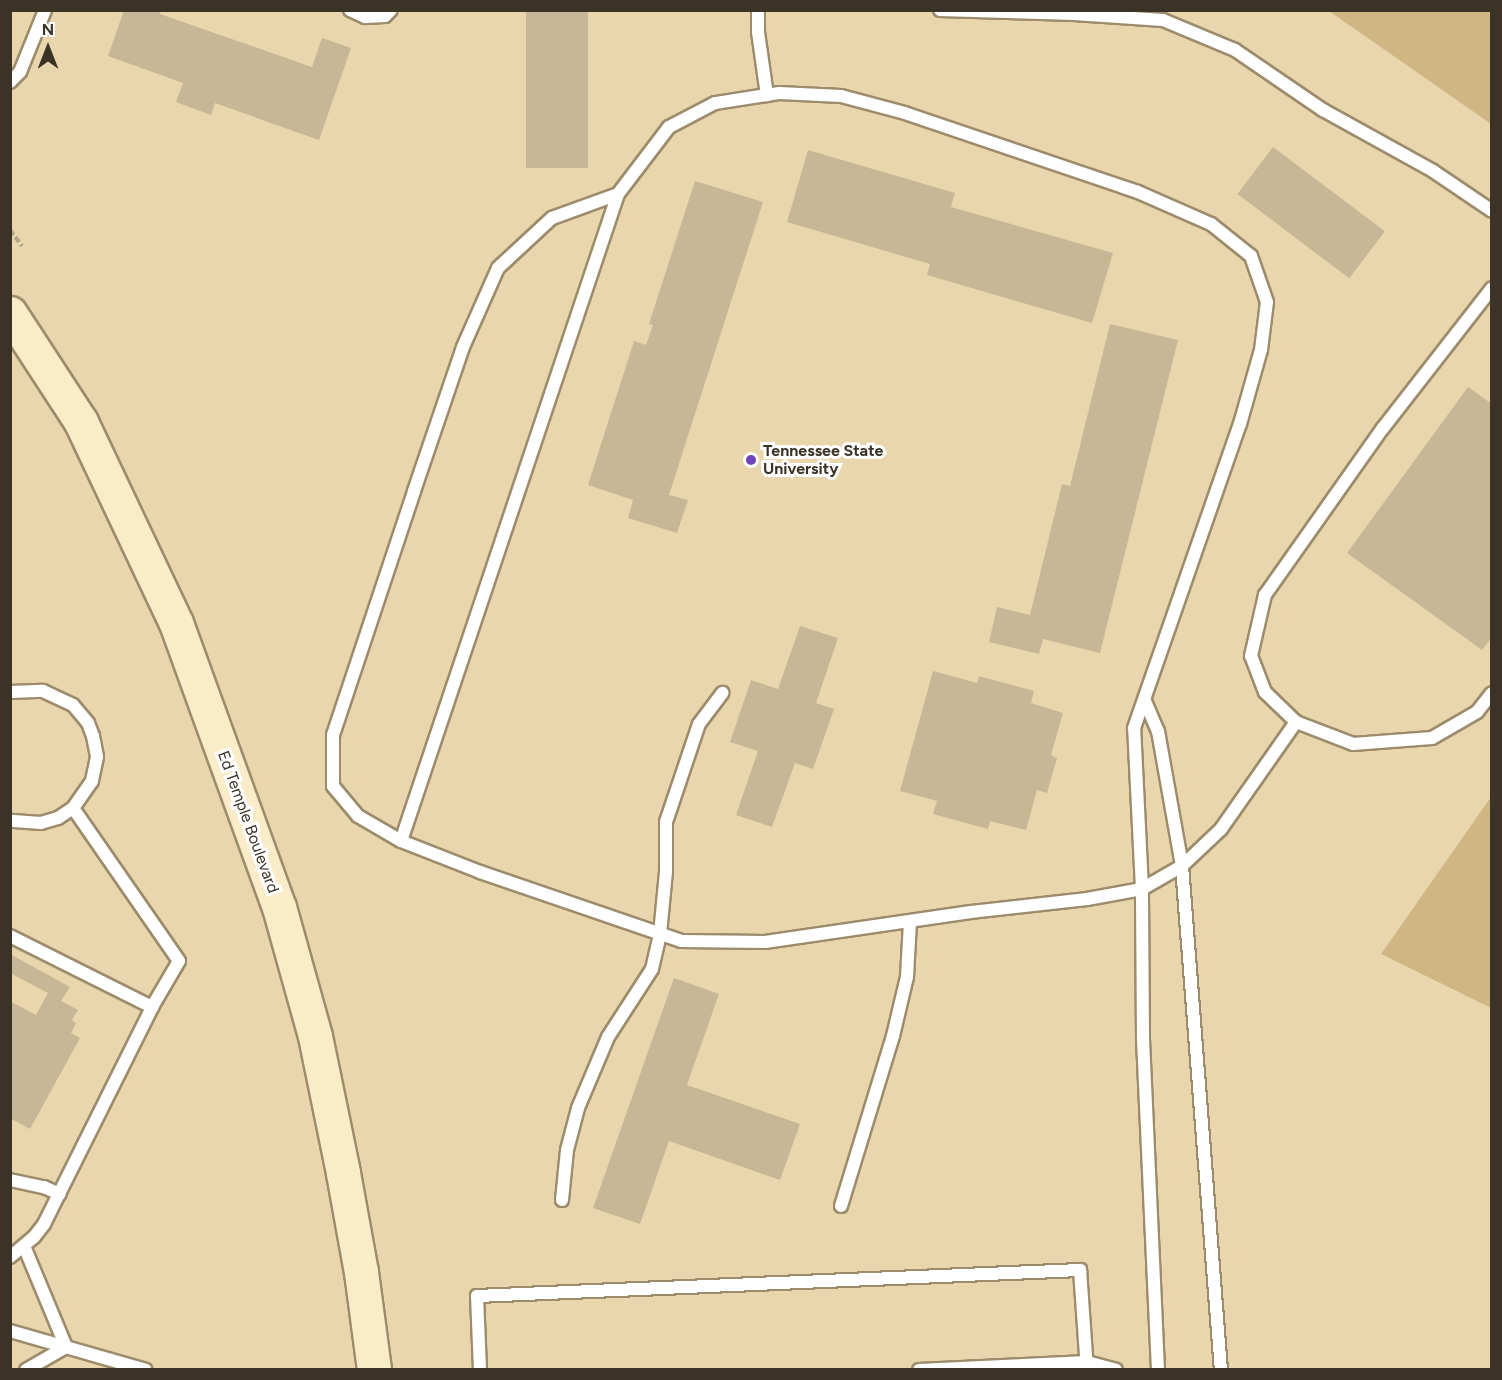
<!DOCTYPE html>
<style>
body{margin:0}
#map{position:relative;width:1502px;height:1380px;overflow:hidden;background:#f1e0bd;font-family:Figtree,sans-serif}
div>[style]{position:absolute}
.built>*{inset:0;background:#e9d6ac}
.green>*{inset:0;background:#cfb683}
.building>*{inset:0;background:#c8b796;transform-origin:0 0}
.path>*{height:4px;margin-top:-2px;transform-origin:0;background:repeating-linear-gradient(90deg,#b1a488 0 6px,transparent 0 9px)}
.roads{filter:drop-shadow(2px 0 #9c8c6c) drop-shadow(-2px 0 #9c8c6c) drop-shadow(0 2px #9c8c6c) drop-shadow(0 -2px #9c8c6c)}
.service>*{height:12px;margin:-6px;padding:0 6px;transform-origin:6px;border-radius:6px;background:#fff}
.secondary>*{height:33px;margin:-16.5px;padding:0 16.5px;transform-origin:16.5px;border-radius:16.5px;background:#fbecc9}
.dots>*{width:16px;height:16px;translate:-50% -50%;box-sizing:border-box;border:3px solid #fff;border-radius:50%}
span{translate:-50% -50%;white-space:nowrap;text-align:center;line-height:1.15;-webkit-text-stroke:6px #fff;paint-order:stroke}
.poi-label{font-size:16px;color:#3b3426;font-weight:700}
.left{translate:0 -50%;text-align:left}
.street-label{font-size:16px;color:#3b3426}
.frame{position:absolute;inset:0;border:12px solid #3b3426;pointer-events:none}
.north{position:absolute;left:18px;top:18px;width:60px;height:60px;-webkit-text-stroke:4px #fff;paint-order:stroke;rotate:0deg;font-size:16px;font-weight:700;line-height:24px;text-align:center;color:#3b3426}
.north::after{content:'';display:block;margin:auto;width:21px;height:27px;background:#3b3426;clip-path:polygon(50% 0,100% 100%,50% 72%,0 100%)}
</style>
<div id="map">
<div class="built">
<div style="clip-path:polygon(10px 11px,1329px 11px,1491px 124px,1491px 797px,1381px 954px,1491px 1008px,1491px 1369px,11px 1369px)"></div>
</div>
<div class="green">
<div style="clip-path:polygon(1329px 11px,1491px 11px,1491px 124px)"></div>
<div style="clip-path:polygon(1491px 797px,1491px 1008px,1381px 954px)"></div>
</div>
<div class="building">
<div style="clip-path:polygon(124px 10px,161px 10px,160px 14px,312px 67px,322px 38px,351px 48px,319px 140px,215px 103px,211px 115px,176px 102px,183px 83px,108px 56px)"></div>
<div style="left:526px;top:10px;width:62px;height:158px"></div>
<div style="left:1273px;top:147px;width:140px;height:59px;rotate:37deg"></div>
<div style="clip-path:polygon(808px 150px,955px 193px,951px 207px,1113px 253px,1092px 323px,927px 275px,930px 264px,787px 222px)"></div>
<div style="clip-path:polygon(695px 181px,763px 202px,669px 495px,688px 500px,677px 533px,628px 518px,633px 500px,588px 485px,634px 341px,646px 345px,653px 325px,649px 324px)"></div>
<div style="clip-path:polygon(1110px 324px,1178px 340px,1100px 653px,1043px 639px,1039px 654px,989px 642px,997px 607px,1030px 615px,1062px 484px,1070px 486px)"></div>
<div style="clip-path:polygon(1468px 387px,1492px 404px,1492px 637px,1482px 650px,1347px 553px)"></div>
<div style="clip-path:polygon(800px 626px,838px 638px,816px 703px,834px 709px,813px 769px,795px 763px,772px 827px,736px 815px,758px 751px,730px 742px,751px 680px,778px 689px)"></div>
<div style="clip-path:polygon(933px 671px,977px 683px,979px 676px,1034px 691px,1031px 703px,1063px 713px,1051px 755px,1057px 758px,1047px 793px,1037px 790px,1026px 830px,990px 821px,988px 829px,933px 814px,937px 801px,900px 791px)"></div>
<div style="clip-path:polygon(10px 954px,70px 987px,61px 1001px,78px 1010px,72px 1020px,76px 1023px,71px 1033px,80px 1038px,30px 1129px,10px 1118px,10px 1001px,36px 1015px,48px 993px,10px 973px)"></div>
<div style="clip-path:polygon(674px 978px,719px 994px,687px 1085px,800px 1124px,780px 1180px,669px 1141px,640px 1224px,593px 1208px)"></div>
</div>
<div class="path">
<div style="left:10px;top:230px;width:20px;rotate:53deg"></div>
</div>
<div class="roads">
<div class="service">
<div style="left:350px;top:10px;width:17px;rotate:25deg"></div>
<div style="left:365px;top:17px;width:20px;rotate:-3deg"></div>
<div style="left:385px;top:16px;width:8px;rotate:-45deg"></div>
<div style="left:758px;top:10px;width:22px;rotate:90deg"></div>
<div style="left:758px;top:32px;width:64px;rotate:81.9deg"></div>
<div style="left:940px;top:10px;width:134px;rotate:1.7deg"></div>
<div style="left:1074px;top:14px;width:89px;rotate:3.9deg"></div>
<div style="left:1163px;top:20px;width:78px;rotate:22.6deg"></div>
<div style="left:1235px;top:50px;width:107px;rotate:34.3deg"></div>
<div style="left:1323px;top:110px;width:126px;rotate:29deg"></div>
<div style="left:1433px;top:171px;width:71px;rotate:34.1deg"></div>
<div style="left:10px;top:82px;width:14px;rotate:-45deg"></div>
<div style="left:20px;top:72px;width:67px;rotate:-68deg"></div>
<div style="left:10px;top:692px;width:33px;rotate:-2deg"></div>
<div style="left:43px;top:691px;width:33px;rotate:25deg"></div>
<div style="left:73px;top:705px;width:23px;rotate:50deg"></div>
<div style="left:88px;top:723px;width:14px;rotate:69deg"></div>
<div style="left:93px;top:736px;width:21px;rotate:79deg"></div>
<div style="left:97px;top:757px;width:25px;rotate:102deg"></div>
<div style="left:92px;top:781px;width:33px;rotate:125deg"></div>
<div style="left:73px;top:808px;width:18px;rotate:146deg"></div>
<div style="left:58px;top:818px;width:18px;rotate:164deg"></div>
<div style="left:41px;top:823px;width:31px;rotate:-176deg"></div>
<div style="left:1145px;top:701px;width:33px;rotate:67deg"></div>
<div style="left:1158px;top:731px;width:137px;rotate:79.9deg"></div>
<div style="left:1182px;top:866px;width:506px;rotate:85.58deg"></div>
<div style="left:1296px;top:722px;width:61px;rotate:21.1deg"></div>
<div style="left:1353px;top:744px;width:79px;rotate:-4.3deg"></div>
<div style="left:1432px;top:738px;width:52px;rotate:-30deg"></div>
<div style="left:1477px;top:712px;width:24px;rotate:-52deg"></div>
<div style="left:401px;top:841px;width:50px;rotate:-149.8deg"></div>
<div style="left:358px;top:816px;width:39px;rotate:-130deg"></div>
<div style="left:333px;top:786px;width:51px;rotate:-90deg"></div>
<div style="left:333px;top:735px;width:257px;rotate:-71.6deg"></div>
<div style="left:414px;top:491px;width:152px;rotate:-71.2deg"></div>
<div style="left:463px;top:347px;width:86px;rotate:-66.1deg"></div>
<div style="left:498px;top:268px;width:74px;rotate:-42.8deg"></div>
<div style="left:552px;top:218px;width:70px;rotate:-20deg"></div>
<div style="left:10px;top:936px;width:159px;rotate:26.6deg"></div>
<div style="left:10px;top:1180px;width:35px;rotate:12deg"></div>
<div style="left:44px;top:1187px;width:17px;rotate:25deg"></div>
<div style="left:562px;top:1200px;width:50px;rotate:-84.3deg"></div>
<div style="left:567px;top:1150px;width:43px;rotate:-75.3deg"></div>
<div style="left:578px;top:1108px;width:77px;rotate:-67.1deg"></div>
<div style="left:608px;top:1037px;width:81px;rotate:-57.1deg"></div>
<div style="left:652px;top:969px;width:36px;rotate:-77deg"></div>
<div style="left:660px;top:934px;width:62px;rotate:-84.5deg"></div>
<div style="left:666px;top:872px;width:50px;rotate:-90deg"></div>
<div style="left:666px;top:822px;width:103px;rotate:-71.4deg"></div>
<div style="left:699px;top:724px;width:39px;rotate:-53deg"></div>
<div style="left:841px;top:1206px;width:178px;rotate:-73deg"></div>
<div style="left:893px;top:1036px;width:61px;rotate:-76.7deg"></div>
<div style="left:907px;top:977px;width:55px;rotate:-86.9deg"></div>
<div style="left:24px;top:1246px;width:109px;rotate:67.4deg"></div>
<div style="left:10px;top:1257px;width:31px;rotate:-40deg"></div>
<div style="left:34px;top:1237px;width:16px;rotate:-52deg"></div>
<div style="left:44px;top:1224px;width:242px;rotate:-63.5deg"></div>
<div style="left:152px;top:1007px;width:53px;rotate:-59.6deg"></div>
<div style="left:179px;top:961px;width:186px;rotate:-124.7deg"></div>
<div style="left:10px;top:1331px;width:141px;rotate:16deg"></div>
<div style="left:26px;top:1370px;width:46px;rotate:-29.9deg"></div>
<div style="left:480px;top:1370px;width:74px;rotate:-92.3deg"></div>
<div style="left:477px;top:1296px;width:604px;rotate:-2.47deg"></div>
<div style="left:1080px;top:1270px;width:100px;rotate:86deg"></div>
<div style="left:919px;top:1370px;width:168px;rotate:-2.7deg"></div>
<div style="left:1087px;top:1362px;width:30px;rotate:15deg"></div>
<div style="left:1158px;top:1370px;width:332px;rotate:-92.6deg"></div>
<div style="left:1143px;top:1038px;width:149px;rotate:-90.4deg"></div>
<div style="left:1142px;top:889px;width:161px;rotate:-92.8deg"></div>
<div style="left:1134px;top:728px;width:322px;rotate:-70.8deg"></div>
<div style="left:1240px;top:424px;width:77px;rotate:-74.2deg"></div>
<div style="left:1261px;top:350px;width:48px;rotate:-82.9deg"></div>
<div style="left:1267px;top:302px;width:49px;rotate:-109.2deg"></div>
<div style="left:1251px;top:256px;width:51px;rotate:-141.3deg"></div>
<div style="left:1211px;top:224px;width:80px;rotate:-156.3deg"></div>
<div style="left:1138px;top:192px;width:246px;rotate:-161.3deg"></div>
<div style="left:905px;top:113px;width:66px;rotate:-165.1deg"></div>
<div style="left:841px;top:96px;width:62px;rotate:-177.2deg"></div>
<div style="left:779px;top:93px;width:65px;rotate:171.1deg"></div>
<div style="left:715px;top:103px;width:52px;rotate:152.4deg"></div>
<div style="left:669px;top:127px;width:84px;rotate:127.3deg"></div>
<div style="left:618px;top:194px;width:682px;rotate:108.54deg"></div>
<div style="left:401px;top:841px;width:85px;rotate:21.4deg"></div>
<div style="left:480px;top:872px;width:213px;rotate:18.9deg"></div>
<div style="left:681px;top:941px;width:84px;rotate:0.7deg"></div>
<div style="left:765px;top:942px;width:208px;rotate:-8.3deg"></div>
<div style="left:971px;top:912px;width:117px;rotate:-6.4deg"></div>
<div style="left:1087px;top:899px;width:56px;rotate:-10.3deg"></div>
<div style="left:1142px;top:889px;width:46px;rotate:-29.9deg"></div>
<div style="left:1182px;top:866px;width:54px;rotate:-43.5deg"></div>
<div style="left:1221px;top:829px;width:131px;rotate:-55deg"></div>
<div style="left:1296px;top:722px;width:43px;rotate:-135.9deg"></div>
<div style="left:1265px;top:692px;width:39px;rotate:-111deg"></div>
<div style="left:1251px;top:656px;width:63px;rotate:-77.1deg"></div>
<div style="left:1265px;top:595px;width:204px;rotate:-54.8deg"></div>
<div style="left:1383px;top:428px;width:177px;rotate:-52.1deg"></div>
</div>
<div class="secondary">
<div style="left:10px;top:313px;width:130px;rotate:56.9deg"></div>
<div style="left:81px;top:422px;width:222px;rotate:64.7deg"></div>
<div style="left:176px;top:623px;width:302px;rotate:70.1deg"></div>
<div style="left:279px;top:907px;width:134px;rotate:74.4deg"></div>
<div style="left:315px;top:1036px;width:140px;rotate:78.4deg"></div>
<div style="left:343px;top:1173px;width:101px;rotate:79.7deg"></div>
<div style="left:361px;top:1272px;width:99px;rotate:82.4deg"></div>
</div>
</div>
<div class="dots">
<div style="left:751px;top:460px;background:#6d44bc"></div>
</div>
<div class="poi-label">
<span class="left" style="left:763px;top:460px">Tennessee State<br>University</span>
</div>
<div class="street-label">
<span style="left:248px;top:822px;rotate:70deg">Ed Temple Boulevard</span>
</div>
<div class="frame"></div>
<div class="north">N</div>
</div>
